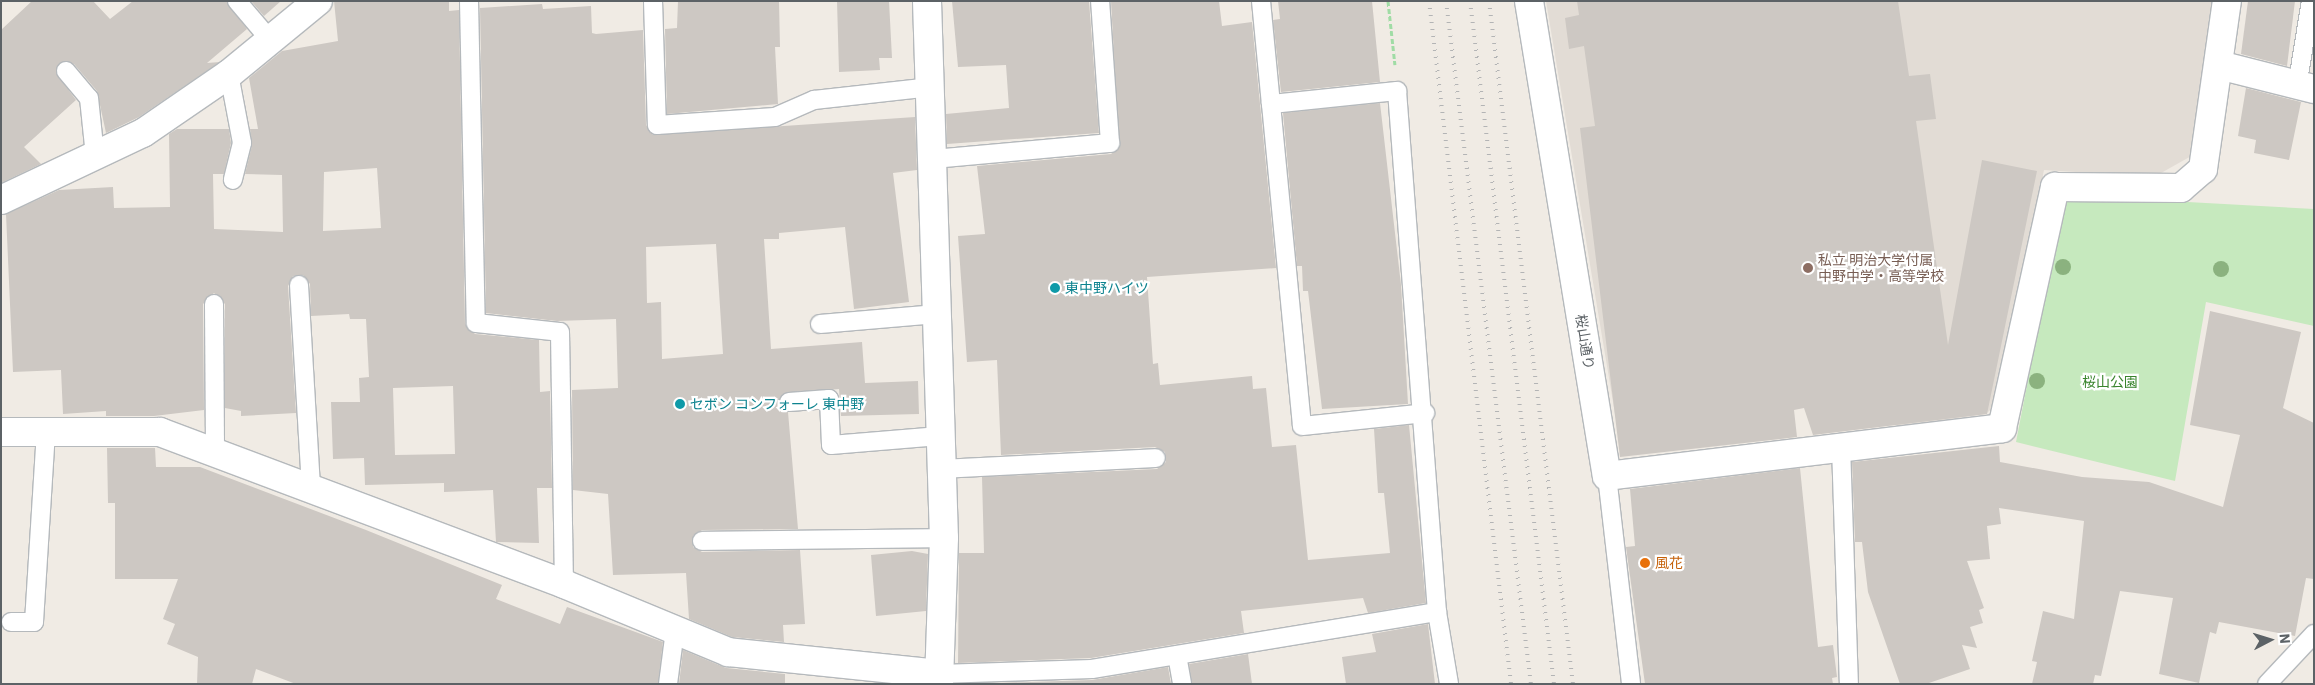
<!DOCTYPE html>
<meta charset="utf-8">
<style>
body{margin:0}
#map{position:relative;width:2315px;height:685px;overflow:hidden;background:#f0ebe4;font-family:"IBM Plex Sans","Noto Sans JP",sans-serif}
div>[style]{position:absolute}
.education>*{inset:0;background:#e2dcd5}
.green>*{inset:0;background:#c6e9be}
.building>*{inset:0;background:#cdc8c3}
.path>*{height:3px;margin-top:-1.5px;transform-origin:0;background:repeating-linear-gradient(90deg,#a0dca5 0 5px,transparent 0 7.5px)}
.roads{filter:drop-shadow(1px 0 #b5b9bc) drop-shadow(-1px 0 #b5b9bc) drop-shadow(0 1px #b5b9bc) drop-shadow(0 -1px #b5b9bc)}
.service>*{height:18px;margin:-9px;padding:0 9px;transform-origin:9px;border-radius:9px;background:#fff}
.minor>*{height:28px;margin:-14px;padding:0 14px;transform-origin:14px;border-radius:14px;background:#fff}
.rail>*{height:4px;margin-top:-2px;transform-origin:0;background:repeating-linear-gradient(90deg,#b3b4b5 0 1px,transparent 0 7px)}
.trees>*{width:16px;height:16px;margin:-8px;border-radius:50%;background:#8bb27f}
.dots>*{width:14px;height:14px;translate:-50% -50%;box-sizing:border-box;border:2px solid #fff;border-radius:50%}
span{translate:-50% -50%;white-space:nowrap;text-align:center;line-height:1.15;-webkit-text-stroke:4.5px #fff;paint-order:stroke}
.education-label{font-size:14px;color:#785e54}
.left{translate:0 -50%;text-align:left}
.culture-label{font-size:14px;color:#0d838f}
.street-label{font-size:14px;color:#5c6266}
.park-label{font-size:14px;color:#39842d}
.food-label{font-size:14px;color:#c56008}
.frame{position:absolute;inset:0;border:2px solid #5c6266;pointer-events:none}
.north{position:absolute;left:2245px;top:615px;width:50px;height:50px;-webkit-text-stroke:4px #fff;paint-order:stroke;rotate:85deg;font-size:14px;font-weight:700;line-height:20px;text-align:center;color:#5c6266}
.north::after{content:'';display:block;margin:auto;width:18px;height:22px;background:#5c6266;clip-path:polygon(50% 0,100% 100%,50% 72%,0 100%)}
</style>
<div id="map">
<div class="education">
<div style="clip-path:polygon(1546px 1px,2214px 1px,2193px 155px,2154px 177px,2044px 170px,1997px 403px,1986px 414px,1897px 427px,1887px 360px,1615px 414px)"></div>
</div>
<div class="green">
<div style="clip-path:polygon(2078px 196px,2314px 209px,2314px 326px,2206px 302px,2175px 481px,2016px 442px,2062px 204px)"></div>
</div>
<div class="building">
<div style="clip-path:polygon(32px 1px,93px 1px,110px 19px,133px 1px,227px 1px,247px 29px,207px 63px,220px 62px,139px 117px,106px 133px,97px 91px,74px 64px,60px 63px,56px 73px,76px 100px,24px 147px,41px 164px,1px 183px,1px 30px)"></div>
<div style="clip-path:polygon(251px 1px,281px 1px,264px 16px)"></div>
<div style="clip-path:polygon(evenodd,334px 1px,449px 1px,449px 11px,459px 10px,465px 324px,475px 334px,539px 340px,540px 392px,550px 391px,552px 488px,537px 488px,539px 543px,496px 542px,493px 490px,444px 492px,444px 483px,365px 485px,364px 458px,333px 459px,331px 402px,360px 402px,359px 378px,369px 377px,366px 319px,350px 319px,349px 314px,311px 316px,310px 284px,303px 275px,293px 276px,288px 286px,296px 413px,241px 416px,241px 411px,225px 408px,225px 304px,214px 293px,203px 304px,204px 410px,154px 416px,106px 416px,106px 411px,63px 414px,61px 370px,13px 372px,6px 214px,59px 190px,113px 187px,114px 208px,170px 207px,169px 134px,177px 129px,229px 129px,231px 143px,224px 174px,213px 174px,214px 229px,283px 232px,282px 175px,245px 174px,252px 145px,250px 129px,258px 129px,249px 78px,282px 51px,338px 41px,334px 1px,377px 168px,381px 228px,323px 231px,324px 172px,377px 168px,334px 1px,453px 386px,455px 454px,395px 455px,393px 388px,453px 386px)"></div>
<div style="clip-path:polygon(678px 1px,779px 1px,780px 47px,775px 47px,778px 104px,667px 114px,665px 29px,677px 28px)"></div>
<div style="clip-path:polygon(837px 1px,889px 1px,892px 58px,879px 58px,880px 70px,839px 72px)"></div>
<div style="clip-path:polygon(952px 1px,1089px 1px,1099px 133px,947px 144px,946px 114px,1009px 108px,1006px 65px,958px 67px)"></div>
<div style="clip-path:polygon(1111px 1px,1219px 1px,1222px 26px,1252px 22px,1276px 268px,1147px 277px,1153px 364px,1158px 363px,1160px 385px,1252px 376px,1253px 389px,1266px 388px,1272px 447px,1296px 445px,1308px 560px,1390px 553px,1384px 493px,1378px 493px,1374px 429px,1409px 425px,1426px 603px,1368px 613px,1363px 598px,1241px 611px,1244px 633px,1091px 658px,958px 663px,959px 553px,984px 553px,982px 477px,1157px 469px,1166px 462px,1165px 452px,1155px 447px,1001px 455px,997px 360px,967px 362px,958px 236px,985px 234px,977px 166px,1111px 154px,1119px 148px)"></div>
<div style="clip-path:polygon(1278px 1px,1372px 1px,1380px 82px,1281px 92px,1273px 20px,1280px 19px)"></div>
<div style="clip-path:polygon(1577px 1px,1898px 1px,1909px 76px,1930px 74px,1936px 119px,1916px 121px,1948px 345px,1982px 160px,2037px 171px,1987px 414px,1813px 435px,1804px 408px,1794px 410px,1797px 437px,1620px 457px,1580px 128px,1595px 126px,1584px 46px,1569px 49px,1565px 18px,1579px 15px)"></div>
<div style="clip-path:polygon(2248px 1px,2295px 1px,2287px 66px,2241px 54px)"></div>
<div style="clip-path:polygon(evenodd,542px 4px,543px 9px,591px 6px,592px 33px,596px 34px,643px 30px,646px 125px,653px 135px,915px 117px,917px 170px,893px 173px,909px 302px,854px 309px,845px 227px,779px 233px,779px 239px,764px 239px,771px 349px,862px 342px,865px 383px,918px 381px,919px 414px,841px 416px,839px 389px,783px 394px,778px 403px,788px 412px,798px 529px,702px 530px,693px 536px,693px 547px,702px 552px,800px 550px,805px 624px,783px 625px,784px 642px,732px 637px,689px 619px,686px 573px,613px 575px,608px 494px,573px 490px,572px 390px,618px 388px,616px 319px,557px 321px,486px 313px,480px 8px,542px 4px,716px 244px,723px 354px,662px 359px,661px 302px,647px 303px,646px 247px,716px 244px)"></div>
<div style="clip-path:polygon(2246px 88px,2301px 102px,2289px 160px,2254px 153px,2256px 140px,2238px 136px)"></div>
<div style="clip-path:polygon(1380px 103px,1401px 285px,1408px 404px,1322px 409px,1308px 291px,1303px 291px,1302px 266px,1297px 266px,1283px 113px)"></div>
<div style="clip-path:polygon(2210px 311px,2301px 332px,2283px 408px,2314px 423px,2314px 579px,2306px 578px,2295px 636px,2219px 622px,2216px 634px,2210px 632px,2199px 683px,2159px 674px,2173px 598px,2120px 591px,2101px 676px,2095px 675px,2093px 684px,2032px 684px,2037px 662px,2032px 661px,2043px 611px,2074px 619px,2084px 521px,1999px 508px,2001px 524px,1987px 526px,1990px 559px,1967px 561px,1984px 608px,1979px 610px,1983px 623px,1970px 627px,1977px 648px,1962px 645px,1970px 669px,1926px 684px,1900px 684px,1868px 592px,1862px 542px,1855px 542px,1852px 462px,1999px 446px,2000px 462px,2082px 477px,2149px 482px,2223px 507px,2240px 435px,2190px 425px)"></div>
<div style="clip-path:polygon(107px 448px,155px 448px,156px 467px,200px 467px,366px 530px,502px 585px,496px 599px,560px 624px,567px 607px,663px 642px,658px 684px,296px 684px,256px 669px,252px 684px,197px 684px,198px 657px,167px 644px,175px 624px,163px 619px,178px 579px,115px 579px,115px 503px,108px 503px)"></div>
<div style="clip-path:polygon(1800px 468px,1818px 647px,1833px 645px,1837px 677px,1832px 678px,1833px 684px,1645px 684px,1626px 547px,1635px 546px,1630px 489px)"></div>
<div style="clip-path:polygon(912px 551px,928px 554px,926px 611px,876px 616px,871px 555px)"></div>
<div style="clip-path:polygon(1428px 624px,1435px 684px,1346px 684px,1342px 657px,1376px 652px,1372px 634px)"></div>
<div style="clip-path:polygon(683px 650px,726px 668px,785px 674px,785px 684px,679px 684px)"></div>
<div style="clip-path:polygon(1248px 654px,1252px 684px,1192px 684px,1189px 664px)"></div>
<div style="clip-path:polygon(1168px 667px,1171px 684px,967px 684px,1092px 680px)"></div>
</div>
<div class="path">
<div style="left:1388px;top:1px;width:64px;rotate:83.8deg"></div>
</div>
<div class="roads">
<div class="service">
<div style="left:237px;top:1px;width:52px;rotate:49.6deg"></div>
<div style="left:469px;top:1px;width:322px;rotate:88.8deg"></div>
<div style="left:476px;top:323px;width:84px;rotate:6.1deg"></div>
<div style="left:560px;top:332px;width:252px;rotate:89.1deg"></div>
<div style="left:653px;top:1px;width:124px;rotate:88.2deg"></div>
<div style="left:657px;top:125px;width:118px;rotate:-3.9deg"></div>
<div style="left:775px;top:117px;width:43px;rotate:-23.6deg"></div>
<div style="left:814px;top:100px;width:118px;rotate:-6.3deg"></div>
<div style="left:1261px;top:1px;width:103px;rotate:84.5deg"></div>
<div style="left:1271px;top:104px;width:127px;rotate:-5.9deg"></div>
<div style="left:1397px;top:91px;width:523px;rotate:85.61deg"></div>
<div style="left:1437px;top:612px;width:73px;rotate:80.5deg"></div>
<div style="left:66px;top:71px;width:35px;rotate:50deg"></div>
<div style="left:89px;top:98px;width:58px;rotate:84.1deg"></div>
<div style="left:229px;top:74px;width:70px;rotate:79.3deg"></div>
<div style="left:242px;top:143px;width:38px;rotate:104deg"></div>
<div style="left:2297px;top:87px;width:87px;rotate:-80.8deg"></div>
<div style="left:1271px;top:104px;width:323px;rotate:84.5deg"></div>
<div style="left:1302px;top:426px;width:124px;rotate:-6deg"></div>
<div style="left:934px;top:159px;width:177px;rotate:-5.2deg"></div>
<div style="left:1110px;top:143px;width:142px;rotate:-94deg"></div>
<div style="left:299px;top:285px;width:204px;rotate:86.6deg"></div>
<div style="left:214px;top:304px;width:149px;rotate:89.6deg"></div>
<div style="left:820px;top:324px;width:117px;rotate:-4.9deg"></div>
<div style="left:789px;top:402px;width:40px;rotate:-4.3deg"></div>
<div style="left:829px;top:399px;width:46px;rotate:87.5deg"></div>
<div style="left:831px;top:445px;width:109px;rotate:-4.7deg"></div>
<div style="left:1841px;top:446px;width:238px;rotate:88.1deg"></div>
<div style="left:940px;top:469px;width:216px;rotate:-2.9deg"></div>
<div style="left:1607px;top:476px;width:209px;rotate:83.4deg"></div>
<div style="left:702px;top:541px;width:242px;rotate:-0.7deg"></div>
<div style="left:11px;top:622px;width:23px"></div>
<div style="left:34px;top:622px;width:192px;rotate:-86.4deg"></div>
<div style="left:1177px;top:655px;width:29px;rotate:80deg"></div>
<div style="left:940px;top:674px;width:152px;rotate:-1.9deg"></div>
<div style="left:1092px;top:669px;width:350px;rotate:-9.4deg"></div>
<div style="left:668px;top:684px;width:54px;rotate:-82.6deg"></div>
<div style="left:2267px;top:684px;width:69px;rotate:-46.8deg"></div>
</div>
<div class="minor">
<div style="left:927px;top:1px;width:537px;rotate:88.19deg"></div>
<div style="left:944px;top:538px;width:146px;rotate:92deg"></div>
<div style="left:1529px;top:1px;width:481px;rotate:80.7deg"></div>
<div style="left:1607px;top:476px;width:398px;rotate:-6.9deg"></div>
<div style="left:2002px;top:428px;width:247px;rotate:-77.6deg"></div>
<div style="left:2055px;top:187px;width:126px;rotate:0.5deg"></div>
<div style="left:2181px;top:188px;width:29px;rotate:-41deg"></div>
<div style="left:2203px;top:169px;width:170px;rotate:-81.9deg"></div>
<div style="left:2219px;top:65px;width:98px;rotate:14.2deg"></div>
<div style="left:1px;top:200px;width:157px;rotate:-25.3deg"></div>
<div style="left:143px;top:133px;width:104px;rotate:-34.5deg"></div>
<div style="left:229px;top:74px;width:115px;rotate:-39.4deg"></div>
<div style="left:1px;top:432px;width:159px"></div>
<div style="left:160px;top:432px;width:432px;rotate:20.6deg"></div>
<div style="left:564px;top:584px;width:178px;rotate:22.5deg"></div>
<div style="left:728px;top:652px;width:213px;rotate:5.9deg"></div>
</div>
</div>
<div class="rail">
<div style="left:1429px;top:1px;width:688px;rotate:83.15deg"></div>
<div style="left:1446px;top:1px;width:688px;rotate:82.91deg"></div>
<div style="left:1470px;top:1px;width:688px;rotate:82.99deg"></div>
<div style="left:1489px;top:1px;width:688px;rotate:82.99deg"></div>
</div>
<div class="trees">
<div style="left:2063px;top:267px"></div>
<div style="left:2221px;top:269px"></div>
<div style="left:2037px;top:381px"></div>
</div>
<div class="dots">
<div style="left:1808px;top:268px;background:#8d6e63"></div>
<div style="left:1055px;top:288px;background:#0f9aa8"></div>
<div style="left:680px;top:404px;background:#0f9aa8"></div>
<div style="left:1645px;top:563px;background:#e8710a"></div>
</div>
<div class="education-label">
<span class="left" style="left:1818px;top:268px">私立 明治大学付属<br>中野中学・高等学校</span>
</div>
<div class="culture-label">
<span class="left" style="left:1065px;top:288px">東中野ハイツ</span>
<span class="left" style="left:690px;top:404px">セボン コンフォーレ 東中野</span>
</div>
<div class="street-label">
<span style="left:1585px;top:342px;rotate:81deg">桜山通り</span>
</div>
<div class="park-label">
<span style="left:2110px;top:382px">桜山公園</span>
</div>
<div class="food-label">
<span class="left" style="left:1655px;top:563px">風花</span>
</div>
<div class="frame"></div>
<div class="north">N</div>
</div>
